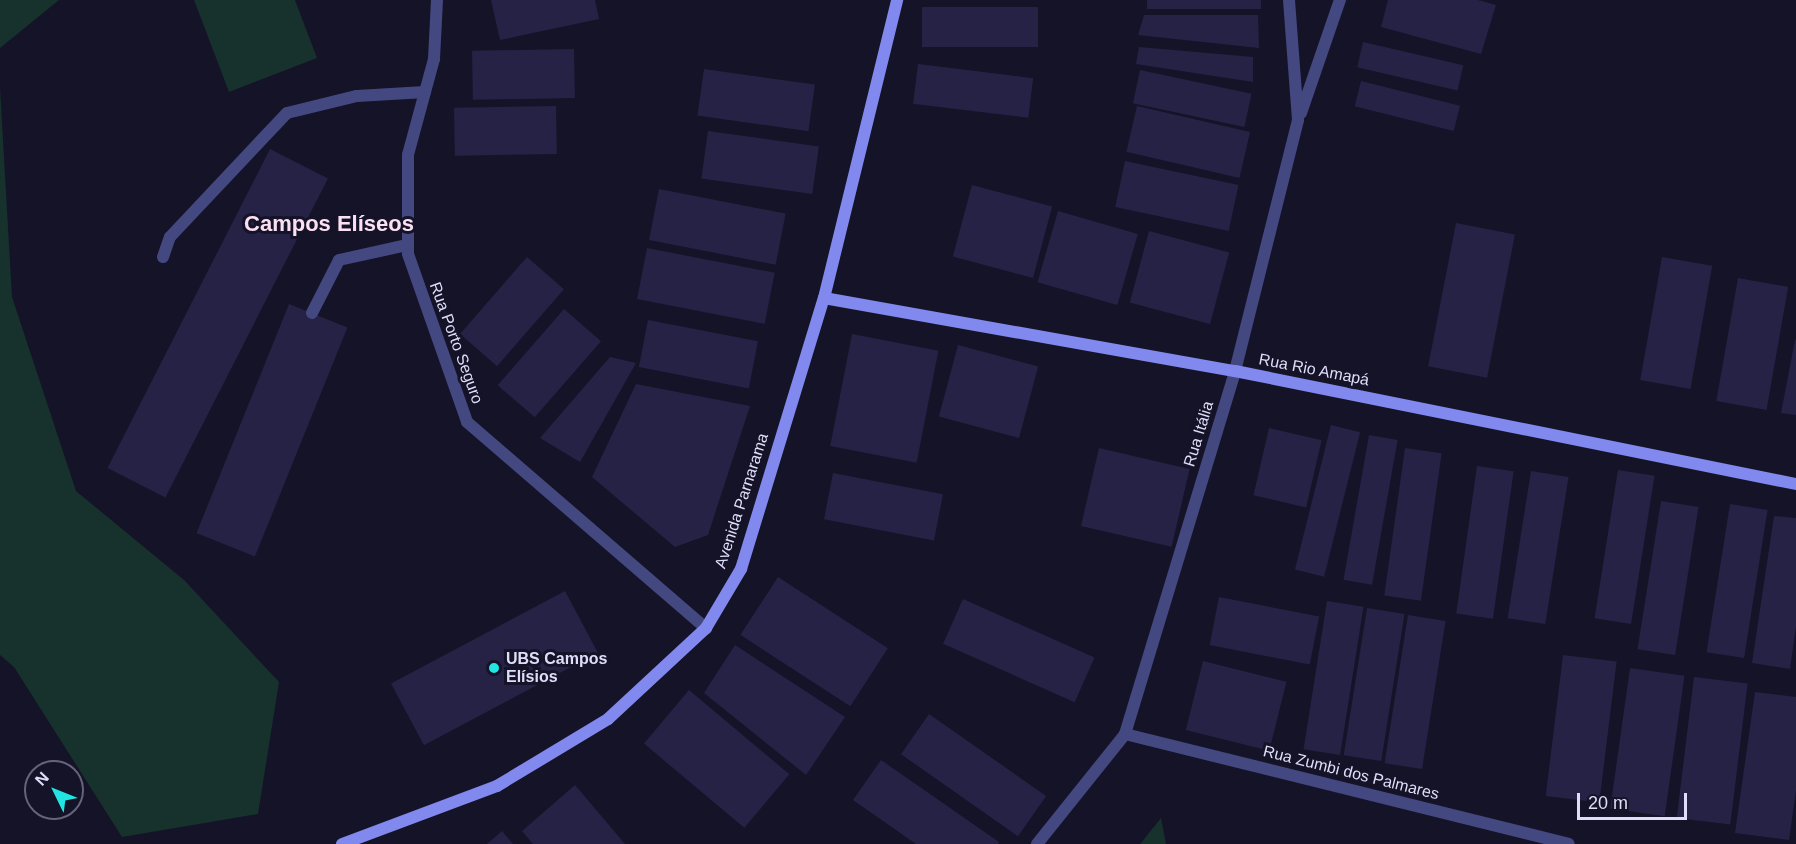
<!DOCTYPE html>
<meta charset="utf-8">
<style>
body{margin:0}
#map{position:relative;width:1796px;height:844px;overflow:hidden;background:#151327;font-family:Arial,sans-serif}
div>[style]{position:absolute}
.green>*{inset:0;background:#17312d}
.building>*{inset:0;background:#252246;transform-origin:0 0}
.lane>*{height:12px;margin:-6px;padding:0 6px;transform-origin:6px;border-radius:6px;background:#444881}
.street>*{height:12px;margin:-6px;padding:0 6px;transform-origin:6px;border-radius:6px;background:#444881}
.secondary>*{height:12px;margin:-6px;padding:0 6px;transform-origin:6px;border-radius:6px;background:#8189ef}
.dots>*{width:16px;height:16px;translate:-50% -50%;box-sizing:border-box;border:3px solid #151327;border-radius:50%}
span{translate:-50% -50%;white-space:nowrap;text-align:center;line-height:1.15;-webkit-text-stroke:6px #151327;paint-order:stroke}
.street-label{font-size:16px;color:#dedefb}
.poi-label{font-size:16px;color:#dedefb;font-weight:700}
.left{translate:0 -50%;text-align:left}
.district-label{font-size:22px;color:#fbe0f4;font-weight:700}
.north{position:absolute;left:24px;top:760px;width:60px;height:60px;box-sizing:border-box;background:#151327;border:2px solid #65647c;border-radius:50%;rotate:313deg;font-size:16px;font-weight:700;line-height:24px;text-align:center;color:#dedefb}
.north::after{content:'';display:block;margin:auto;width:21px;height:27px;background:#21e4e3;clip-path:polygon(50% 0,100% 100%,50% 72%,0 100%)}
.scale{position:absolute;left:1577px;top:793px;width:110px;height:27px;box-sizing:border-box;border:3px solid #dedefb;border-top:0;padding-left:8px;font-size:18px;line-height:21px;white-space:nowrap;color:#dedefb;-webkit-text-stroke:4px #151327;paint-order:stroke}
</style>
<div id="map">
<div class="green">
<div style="clip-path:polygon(0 0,59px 0,0 48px)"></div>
<div style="clip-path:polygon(194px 0,295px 0,317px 58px,229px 92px)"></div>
<div style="clip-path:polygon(0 88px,12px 297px,76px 491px,184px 580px,279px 682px,258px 814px,122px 837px,14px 667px,0 655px)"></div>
<div style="clip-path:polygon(1161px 818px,1166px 844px,1140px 844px)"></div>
</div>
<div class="building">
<div style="clip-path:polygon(491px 0,595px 0,599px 19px,500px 40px)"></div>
<div style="left:1147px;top:0;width:114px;height:9px"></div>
<div style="clip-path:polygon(1388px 0,1478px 0,1496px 5px,1481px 54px,1381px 27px)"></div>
<div style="left:922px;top:7px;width:116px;height:40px"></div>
<div style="clip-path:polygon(1144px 15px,1258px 15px,1259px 48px,1138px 35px)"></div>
<div style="left:1363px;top:42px;width:103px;height:26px;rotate:13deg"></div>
<div style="clip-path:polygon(1139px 47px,1253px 57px,1253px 82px,1136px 64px)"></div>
<div style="left:574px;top:49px;width:49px;height:102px;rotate:89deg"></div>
<div style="left:918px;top:64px;width:116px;height:40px;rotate:7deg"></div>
<div style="left:704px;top:69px;width:112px;height:47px;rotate:8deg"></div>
<div style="left:1140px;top:70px;width:114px;height:34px;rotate:12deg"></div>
<div style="left:1361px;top:81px;width:102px;height:26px;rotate:14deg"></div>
<div style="left:556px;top:106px;width:48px;height:102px;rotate:89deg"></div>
<div style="left:1137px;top:106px;width:116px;height:47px;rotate:13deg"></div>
<div style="left:708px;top:131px;width:112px;height:48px;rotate:8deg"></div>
<div style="left:270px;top:149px;width:65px;height:358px;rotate:27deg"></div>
<div style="left:1125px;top:161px;width:116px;height:47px;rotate:12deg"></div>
<div style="left:972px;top:185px;width:83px;height:74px;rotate:15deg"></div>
<div style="left:659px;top:189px;width:129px;height:52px;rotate:11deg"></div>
<div style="left:1058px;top:211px;width:83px;height:74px;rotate:16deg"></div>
<div style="left:1456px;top:223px;width:60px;height:146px;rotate:11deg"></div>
<div style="left:1149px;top:231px;width:83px;height:74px;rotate:15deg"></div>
<div style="left:647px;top:248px;width:130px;height:52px;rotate:11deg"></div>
<div style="left:527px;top:257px;width:49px;height:102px;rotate:41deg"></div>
<div style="left:1662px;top:257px;width:51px;height:125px;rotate:10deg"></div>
<div style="left:1738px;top:278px;width:51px;height:125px;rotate:10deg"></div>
<div style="left:289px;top:304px;width:63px;height:247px;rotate:22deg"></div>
<div style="left:564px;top:309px;width:49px;height:101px;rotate:41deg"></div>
<div style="left:648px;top:320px;width:112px;height:48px;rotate:11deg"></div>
<div style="left:852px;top:334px;width:88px;height:114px;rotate:11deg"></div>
<div style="clip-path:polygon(1795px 340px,1796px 340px,1796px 415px,1781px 413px)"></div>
<div style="left:958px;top:345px;width:83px;height:74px;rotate:15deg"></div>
<div style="clip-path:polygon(610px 357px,636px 363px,580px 462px,540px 438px)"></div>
<div style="clip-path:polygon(636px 384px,750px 406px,708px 535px,675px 547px,592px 477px)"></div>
<div style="left:1331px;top:425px;width:30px;height:149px;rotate:14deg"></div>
<div style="left:1269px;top:428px;width:54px;height:69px;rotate:13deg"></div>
<div style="left:1369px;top:435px;width:29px;height:147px;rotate:10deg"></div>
<div style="left:1099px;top:448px;width:93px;height:80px;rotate:13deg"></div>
<div style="left:1405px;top:448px;width:37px;height:149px;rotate:8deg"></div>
<div style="left:1477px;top:466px;width:37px;height:149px;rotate:8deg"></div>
<div style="left:1618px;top:470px;width:37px;height:150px;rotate:9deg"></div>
<div style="left:1531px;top:471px;width:38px;height:149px;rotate:9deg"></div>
<div style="left:833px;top:473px;width:112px;height:47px;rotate:11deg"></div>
<div style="left:1661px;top:501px;width:38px;height:150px;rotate:9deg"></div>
<div style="left:1730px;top:504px;width:38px;height:150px;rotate:9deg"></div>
<div style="clip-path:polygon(1774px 516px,1796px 518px,1796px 626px,1790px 669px,1752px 663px)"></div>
<div style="left:778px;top:577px;width:131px;height:69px;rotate:33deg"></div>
<div style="left:565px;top:591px;width:70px;height:197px;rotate:62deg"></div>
<div style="left:1219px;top:597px;width:102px;height:49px;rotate:11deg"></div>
<div style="left:963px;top:599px;width:144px;height:49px;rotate:24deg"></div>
<div style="left:1327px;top:601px;width:37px;height:150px;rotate:9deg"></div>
<div style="left:1367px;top:608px;width:38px;height:149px;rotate:9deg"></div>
<div style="left:1408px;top:615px;width:38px;height:150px;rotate:9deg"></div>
<div style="clip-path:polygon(735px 645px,845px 717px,806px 775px,704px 693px)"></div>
<div style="left:1563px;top:655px;width:54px;height:142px;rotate:7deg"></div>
<div style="left:1203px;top:661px;width:86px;height:71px;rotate:14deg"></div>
<div style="left:1630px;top:668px;width:55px;height:142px;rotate:8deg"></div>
<div style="left:1694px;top:677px;width:54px;height:142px;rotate:7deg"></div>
<div style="left:689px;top:690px;width:131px;height:70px;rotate:40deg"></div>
<div style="clip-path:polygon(1755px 692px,1796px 697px,1796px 790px,1789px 840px,1735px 833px)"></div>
<div style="left:929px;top:714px;width:143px;height:49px;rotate:35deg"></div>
<div style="clip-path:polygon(881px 760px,999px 842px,998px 844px,916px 844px,853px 800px)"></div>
<div style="clip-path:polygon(575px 785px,625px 844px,533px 844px,522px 831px)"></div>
<div style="clip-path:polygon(502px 831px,513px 844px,487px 844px)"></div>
</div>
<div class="lane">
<div style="left:163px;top:257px;width:21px;rotate:-71deg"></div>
<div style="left:170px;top:237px;width:170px;rotate:-46.7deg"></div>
<div style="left:287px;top:113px;width:72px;rotate:-13.7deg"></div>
<div style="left:357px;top:96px;width:68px;rotate:-3.4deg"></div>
<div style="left:312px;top:313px;width:59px;rotate:-63deg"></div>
<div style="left:339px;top:260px;width:70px;rotate:-12.4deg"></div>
</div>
<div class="street">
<div style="left:437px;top:0;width:59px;rotate:92.9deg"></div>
<div style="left:434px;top:59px;width:99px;rotate:105.2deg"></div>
<div style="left:408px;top:155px;width:99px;rotate:90deg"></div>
<div style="left:408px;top:254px;width:178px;rotate:70.6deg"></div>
<div style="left:467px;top:422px;width:316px;rotate:40.8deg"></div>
<div style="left:1301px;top:113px;width:120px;rotate:-71deg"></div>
<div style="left:1125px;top:734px;width:457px;rotate:13.9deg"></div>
<div style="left:1037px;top:844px;width:141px;rotate:-51.3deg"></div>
<div style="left:1125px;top:734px;width:379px;rotate:-73.1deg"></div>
<div style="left:1235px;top:371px;width:259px;rotate:-75.9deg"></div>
<div style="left:1298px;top:120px;width:120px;rotate:-94.3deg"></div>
</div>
<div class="secondary">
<div style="left:824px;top:298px;width:417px;rotate:10.1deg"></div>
<div style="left:1235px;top:371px;width:572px;rotate:11.39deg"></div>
<div style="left:342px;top:844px;width:165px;rotate:-20.5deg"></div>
<div style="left:497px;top:786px;width:130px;rotate:-31.1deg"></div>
<div style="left:608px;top:719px;width:134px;rotate:-42.9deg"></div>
<div style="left:706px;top:628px;width:69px;rotate:-59.3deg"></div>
<div style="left:741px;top:569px;width:283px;rotate:-73deg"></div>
<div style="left:824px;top:298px;width:307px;rotate:-76.2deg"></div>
</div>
<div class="dots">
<div style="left:494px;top:668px;background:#21e4e3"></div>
</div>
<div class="street-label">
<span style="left:456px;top:343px;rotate:70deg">Rua Porto Seguro</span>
<span style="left:1314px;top:370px;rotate:11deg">Rua Rio Amapá</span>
<span style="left:1199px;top:434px;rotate:-73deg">Rua Itália</span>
<span style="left:742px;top:501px;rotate:-72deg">Avenida Parnarama</span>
<span style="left:1351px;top:773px;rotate:14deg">Rua Zumbi dos Palmares</span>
</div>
<div class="poi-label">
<span class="left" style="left:506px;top:668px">UBS Campos<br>Elísios</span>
</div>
<div class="district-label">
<span style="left:329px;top:224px">Campos Elíseos</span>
</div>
<div class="north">N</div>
<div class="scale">20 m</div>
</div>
